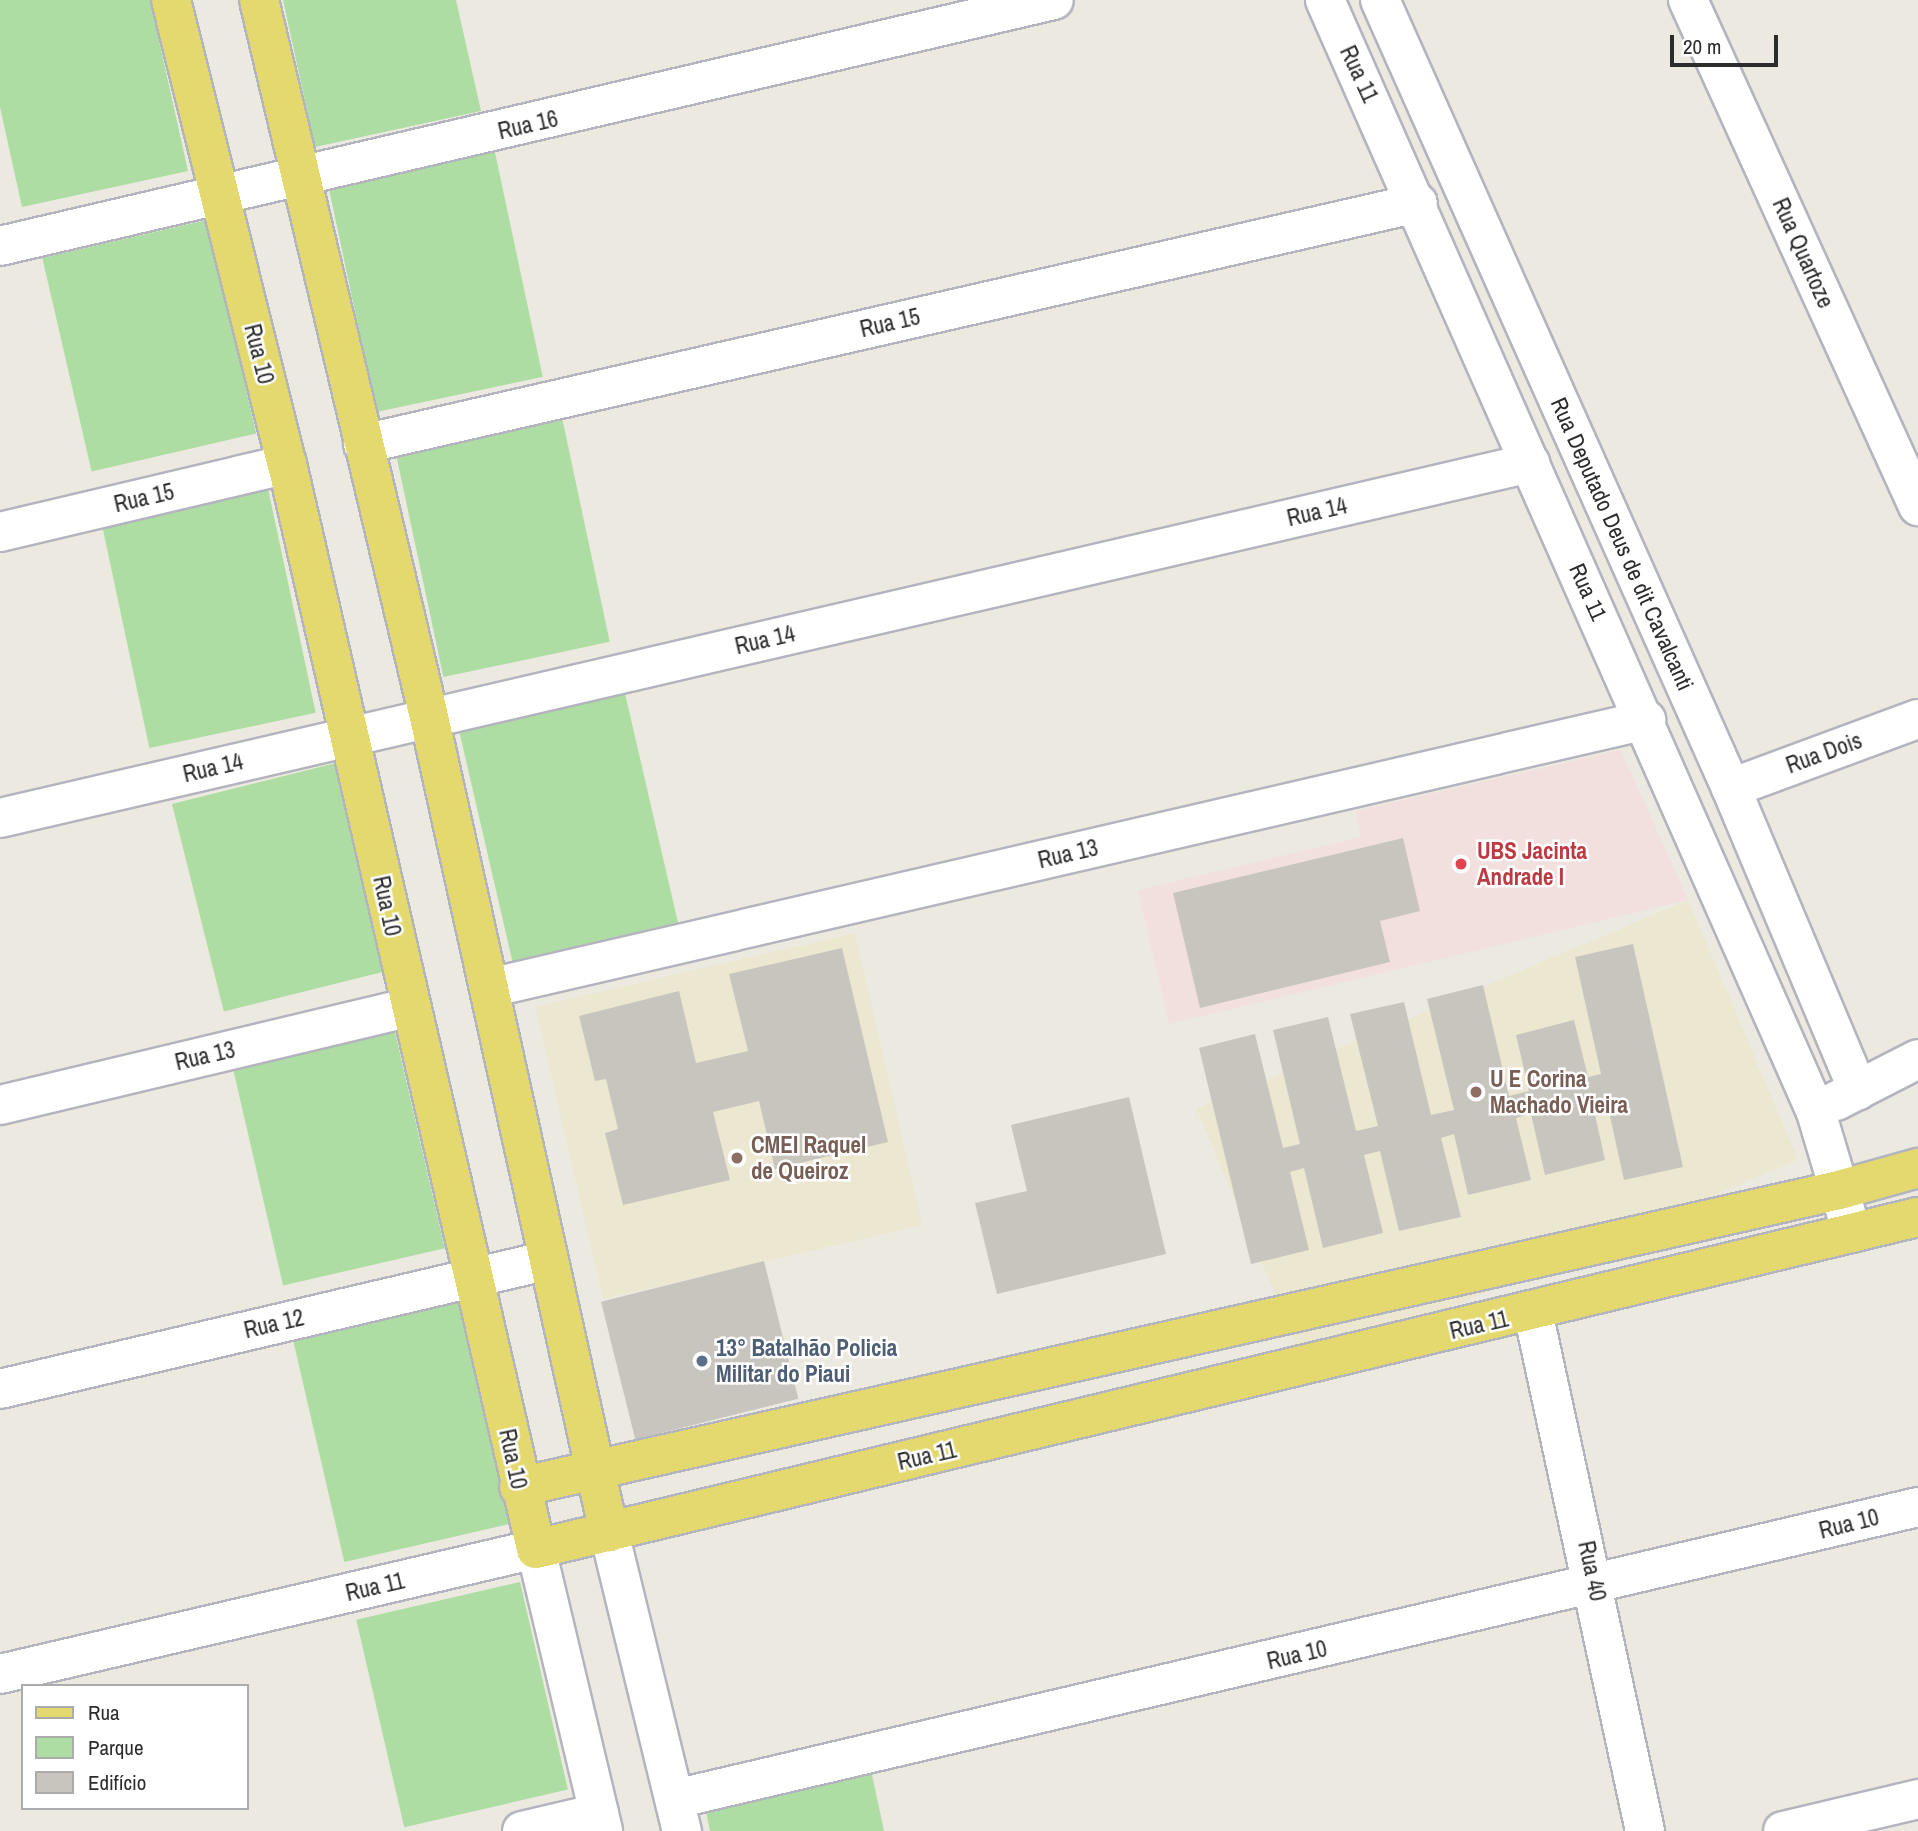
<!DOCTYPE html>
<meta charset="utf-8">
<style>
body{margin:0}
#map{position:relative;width:1918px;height:1831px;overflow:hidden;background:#ece9e0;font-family:"Archivo Narrow",sans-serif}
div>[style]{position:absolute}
.education>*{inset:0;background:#ece7d1;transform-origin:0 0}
.medical>*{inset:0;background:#f2e0de}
.green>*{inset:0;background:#addda2;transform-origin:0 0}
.building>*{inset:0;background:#c8c5bf;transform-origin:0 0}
.roads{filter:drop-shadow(2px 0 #b3b4be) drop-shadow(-2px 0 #b3b4be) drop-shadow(0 2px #b3b4be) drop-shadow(0 -2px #b3b4be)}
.minor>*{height:38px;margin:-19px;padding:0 19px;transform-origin:19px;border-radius:19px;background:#fff}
.major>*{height:38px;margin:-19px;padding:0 19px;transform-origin:19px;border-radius:19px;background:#e3d96e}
.dots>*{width:19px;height:19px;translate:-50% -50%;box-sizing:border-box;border:4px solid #fff;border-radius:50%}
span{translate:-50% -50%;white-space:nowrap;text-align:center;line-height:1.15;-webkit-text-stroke:5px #fff;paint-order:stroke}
.street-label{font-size:23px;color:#2c2c2c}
.health-label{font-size:23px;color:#be3a42;font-weight:700}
.left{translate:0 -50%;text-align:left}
.education-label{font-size:23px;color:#785e54;font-weight:700}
.service-label{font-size:23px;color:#4e5e75;font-weight:700}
.legend{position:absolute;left:21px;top:1684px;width:228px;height:126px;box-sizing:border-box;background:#fff;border:2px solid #ababab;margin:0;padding:9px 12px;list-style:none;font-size:21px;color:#2c2c2c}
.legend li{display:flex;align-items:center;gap:14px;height:35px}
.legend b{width:35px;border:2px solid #ababab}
.scale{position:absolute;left:1670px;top:35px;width:108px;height:32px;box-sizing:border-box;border:4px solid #2c2c2c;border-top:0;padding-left:9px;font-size:21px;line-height:24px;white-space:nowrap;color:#2c2c2c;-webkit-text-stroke:5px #fff;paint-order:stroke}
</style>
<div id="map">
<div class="education">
<div style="left:1688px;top:900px;width:282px;height:534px;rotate:67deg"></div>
<div style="left:855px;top:933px;width:300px;height:328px;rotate:77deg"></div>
</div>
<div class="medical">
<div style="clip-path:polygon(1621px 750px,1688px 900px,1169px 1024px,1138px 890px,1361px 837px,1356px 811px)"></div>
</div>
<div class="green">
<div style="clip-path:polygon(0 0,150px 0,188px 171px,22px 207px,0 107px)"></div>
<div style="clip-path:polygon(283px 0,456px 0,481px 111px,315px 147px)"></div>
<div style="left:493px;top:143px;width:239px;height:170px;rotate:78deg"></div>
<div style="left:207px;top:220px;width:219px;height:169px;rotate:77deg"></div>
<div style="left:560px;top:408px;width:239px;height:170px;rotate:78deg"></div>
<div style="left:266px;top:479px;width:239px;height:170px;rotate:78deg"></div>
<div style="left:624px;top:689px;width:240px;height:170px;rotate:77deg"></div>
<div style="left:336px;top:763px;width:214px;height:169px;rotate:76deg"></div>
<div style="left:394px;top:1028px;width:226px;height:166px;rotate:77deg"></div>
<div style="left:456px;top:1290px;width:240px;height:170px;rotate:77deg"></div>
<div style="left:520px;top:1582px;width:213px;height:168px;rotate:77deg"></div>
<div style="clip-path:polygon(871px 1770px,884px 1831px,710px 1831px,705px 1806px)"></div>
</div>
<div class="building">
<div style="clip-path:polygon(1403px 838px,1420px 911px,1380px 921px,1390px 962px,1200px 1008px,1173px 893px)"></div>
<div style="clip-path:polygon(1633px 944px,1683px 1167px,1624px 1180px,1606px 1098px,1592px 1101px,1605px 1160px,1545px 1175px,1531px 1114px,1516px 1118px,1531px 1180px,1468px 1195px,1454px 1134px,1441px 1138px,1461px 1217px,1399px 1231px,1380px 1151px,1364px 1155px,1383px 1233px,1323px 1248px,1304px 1168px,1290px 1172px,1309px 1250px,1251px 1264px,1199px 1048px,1255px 1034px,1283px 1148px,1300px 1144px,1273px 1030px,1328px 1017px,1356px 1131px,1378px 1126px,1350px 1014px,1404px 1002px,1431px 1115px,1454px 1110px,1427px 999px,1483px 985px,1509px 1096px,1529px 1091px,1516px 1035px,1574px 1020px,1588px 1077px,1601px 1074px,1575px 957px)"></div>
<div style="clip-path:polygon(842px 948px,888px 1142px,775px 1169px,759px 1101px,713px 1112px,730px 1180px,623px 1205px,605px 1133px,618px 1129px,606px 1079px,595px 1081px,579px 1016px,679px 991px,696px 1063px,748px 1051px,729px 974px)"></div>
<div style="clip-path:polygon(1129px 1097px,1166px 1254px,997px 1294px,975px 1203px,1027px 1191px,1011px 1125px)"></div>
<div style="left:764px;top:1261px;width:142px;height:168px;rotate:76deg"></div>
</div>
<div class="roads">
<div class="minor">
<div style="left:1325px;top:0;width:1216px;rotate:66.18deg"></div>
<div style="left:1816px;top:1112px;width:126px;rotate:73.4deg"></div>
<div style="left:1380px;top:0;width:863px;rotate:65.99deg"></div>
<div style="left:1731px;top:788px;width:328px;rotate:67.2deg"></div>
<div style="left:1688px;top:0;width:556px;rotate:65.56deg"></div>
<div style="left:0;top:246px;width:1082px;rotate:-13.14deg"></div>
<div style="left:363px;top:444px;width:1082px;rotate:-12.87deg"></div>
<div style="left:0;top:532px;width:295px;rotate:-13.3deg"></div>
<div style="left:1731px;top:788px;width:199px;rotate:-20.3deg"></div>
<div style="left:0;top:818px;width:1571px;rotate:-13.06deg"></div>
<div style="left:489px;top:988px;width:1188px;rotate:-13.04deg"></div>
<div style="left:1836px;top:1101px;width:92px;rotate:-27.1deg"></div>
<div style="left:0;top:1105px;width:422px;rotate:-13.4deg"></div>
<div style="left:1533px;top:1312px;width:531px;rotate:77.82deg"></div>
<div style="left:0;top:1389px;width:564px;rotate:-13.22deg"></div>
<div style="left:609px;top:1532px;width:308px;rotate:76.3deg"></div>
<div style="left:0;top:1674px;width:550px;rotate:-13.13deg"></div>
<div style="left:536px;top:1549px;width:290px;rotate:76.6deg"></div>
<div style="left:675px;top:1799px;width:1277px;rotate:-13.22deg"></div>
<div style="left:522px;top:1831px;width:79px;rotate:-13.2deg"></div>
<div style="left:1783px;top:1831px;width:139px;rotate:-13.3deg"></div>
</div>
<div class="major">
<div style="left:171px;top:0;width:478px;rotate:76deg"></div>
<div style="left:287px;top:464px;width:1113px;rotate:77.07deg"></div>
<div style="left:536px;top:1549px;width:1421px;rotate:-13.51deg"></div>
<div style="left:259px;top:0;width:737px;rotate:76.66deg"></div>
<div style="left:429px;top:717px;width:835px;rotate:77.55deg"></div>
<div style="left:519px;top:1487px;width:1353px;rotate:-12.68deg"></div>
<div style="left:1839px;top:1190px;width:82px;rotate:-15.6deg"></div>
</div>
</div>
<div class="dots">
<div style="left:1461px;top:864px;background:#e0444e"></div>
<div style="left:1476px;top:1092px;background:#8d6e63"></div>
<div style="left:737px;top:1158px;background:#8d6e63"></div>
<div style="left:702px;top:1361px;background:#5c6f8a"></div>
</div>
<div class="street-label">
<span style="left:1359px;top:74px;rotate:65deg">Rua 11</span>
<span style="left:528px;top:125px;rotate:-13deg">Rua 16</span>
<span style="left:1803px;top:253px;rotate:66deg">Rua Quartoze</span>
<span style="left:890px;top:323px;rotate:-13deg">Rua 15</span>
<span style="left:259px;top:354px;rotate:76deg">Rua 10</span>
<span style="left:144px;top:498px;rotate:-13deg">Rua 15</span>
<span style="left:1317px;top:512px;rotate:-13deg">Rua 14</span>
<span style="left:1622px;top:544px;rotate:66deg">Rua Deputado Deus de dit Cavalcanti</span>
<span style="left:1588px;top:592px;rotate:66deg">Rua 11</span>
<span style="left:765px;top:640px;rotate:-13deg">Rua 14</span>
<span style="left:1824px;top:753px;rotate:-20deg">Rua Dois</span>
<span style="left:213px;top:768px;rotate:-13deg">Rua 14</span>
<span style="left:1068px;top:854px;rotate:-13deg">Rua 13</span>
<span style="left:387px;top:906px;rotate:78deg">Rua 10</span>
<span style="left:205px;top:1056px;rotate:-13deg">Rua 13</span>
<span style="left:274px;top:1324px;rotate:-13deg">Rua 12</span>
<span style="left:1479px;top:1325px;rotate:-13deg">Rua 11</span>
<span style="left:927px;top:1456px;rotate:-13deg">Rua 11</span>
<span style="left:513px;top:1459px;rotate:78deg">Rua 10</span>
<span style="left:1849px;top:1524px;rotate:-14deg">Rua 10</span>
<span style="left:1592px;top:1571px;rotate:78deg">Rua 40</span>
<span style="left:375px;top:1587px;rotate:-13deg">Rua 11</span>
<span style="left:1297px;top:1655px;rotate:-13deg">Rua 10</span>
</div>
<div class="health-label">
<span class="left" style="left:1477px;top:864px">UBS Jacinta<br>Andrade I</span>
</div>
<div class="education-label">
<span class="left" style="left:1490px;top:1092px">U E Corina<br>Machado Vieira</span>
<span class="left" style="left:751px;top:1158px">CMEI Raquel<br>de Queiroz</span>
</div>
<div class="service-label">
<span class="left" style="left:716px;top:1361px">13° Batalhão Policia<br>Militar do Piaui</span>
</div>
<ul class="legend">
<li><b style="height:9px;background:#e3d96e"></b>Rua</li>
<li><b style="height:19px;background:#addda2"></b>Parque</li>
<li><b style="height:19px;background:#c8c5bf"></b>Edifício</li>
</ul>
<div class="scale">20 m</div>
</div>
